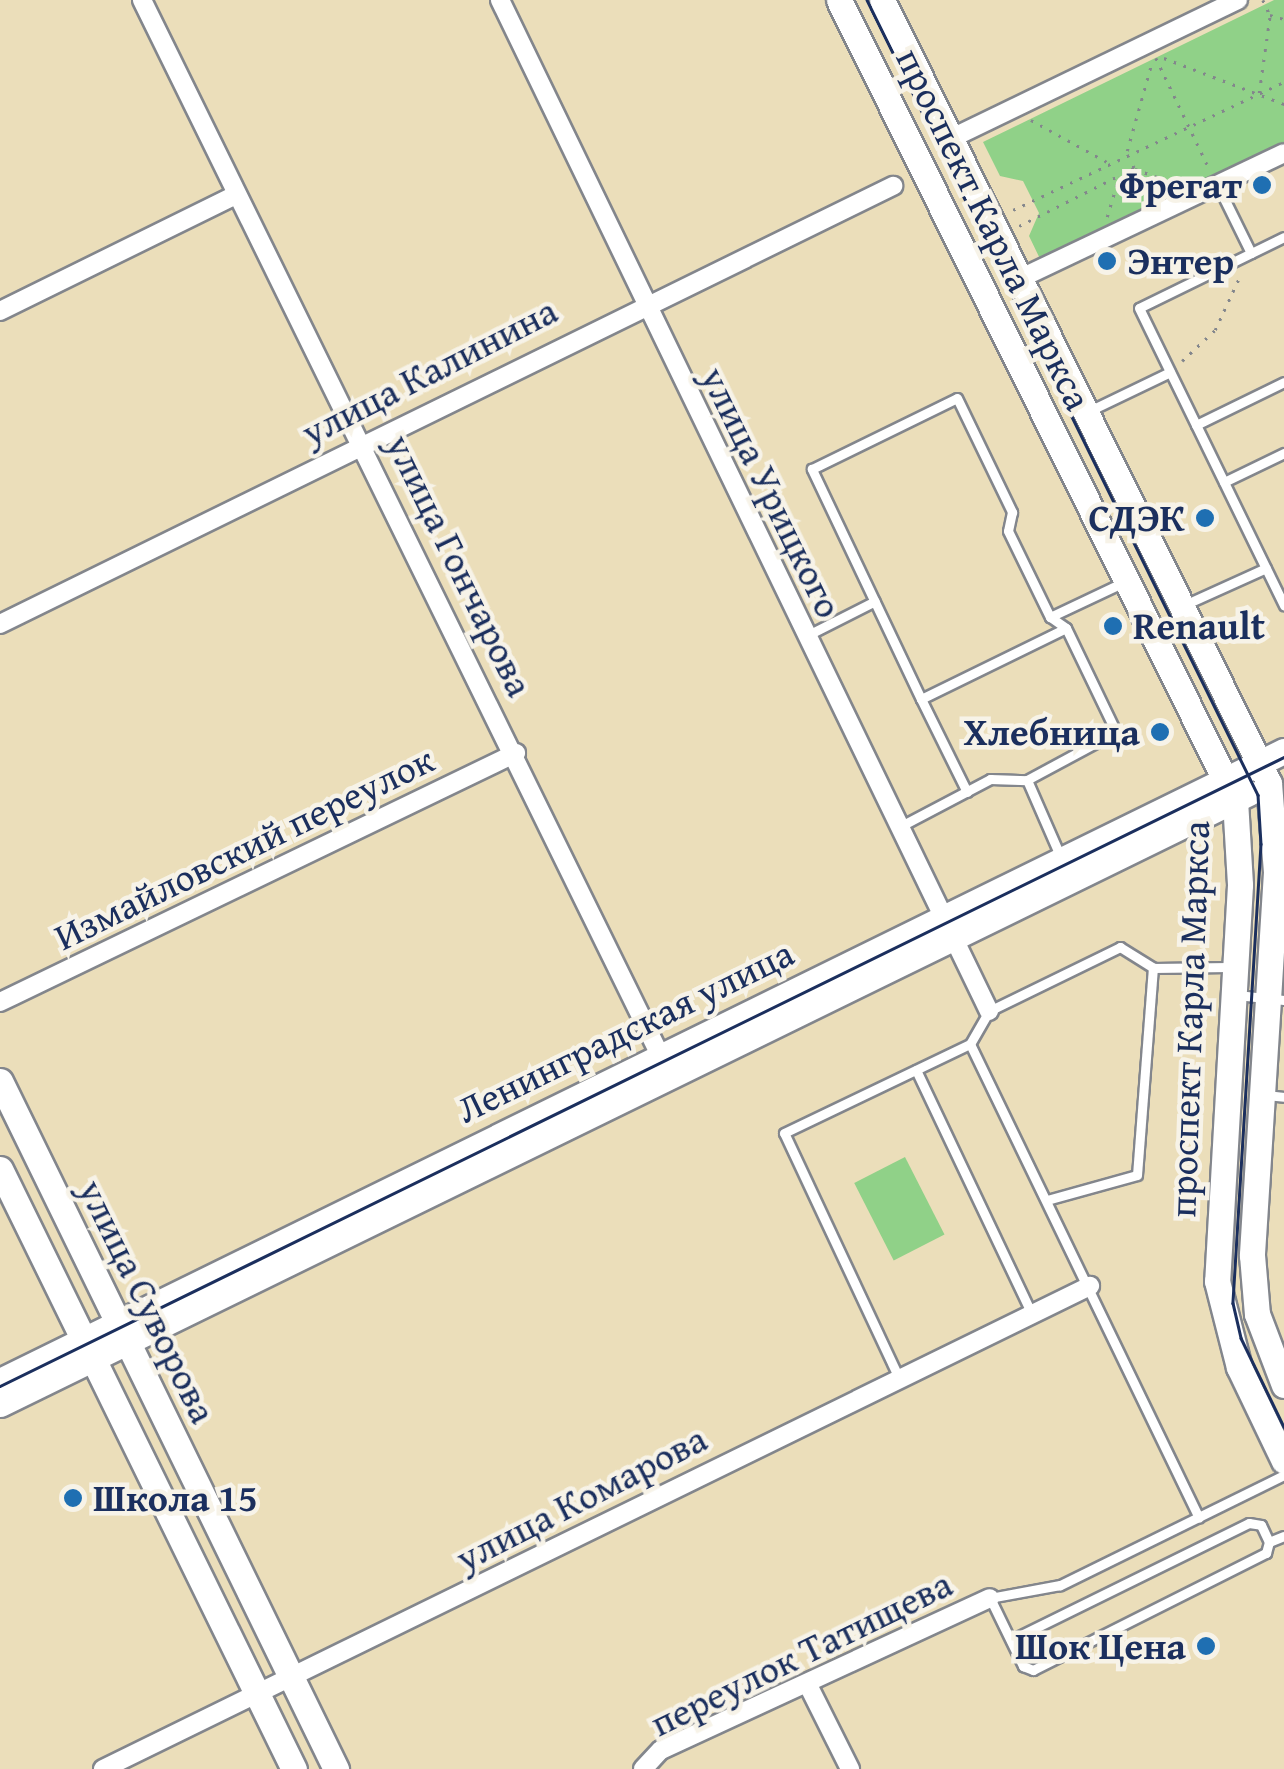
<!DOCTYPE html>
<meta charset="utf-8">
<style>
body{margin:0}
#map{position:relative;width:1284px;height:1769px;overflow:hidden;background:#ebdeba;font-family:"Gentium Book Plus",serif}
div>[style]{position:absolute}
.green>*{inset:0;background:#90d188;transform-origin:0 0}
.path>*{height:2.5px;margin-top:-1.25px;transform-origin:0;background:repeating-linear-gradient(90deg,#83868c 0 2.5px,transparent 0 10.5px)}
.roads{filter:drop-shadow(2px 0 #83868c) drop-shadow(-2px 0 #83868c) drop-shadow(0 2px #83868c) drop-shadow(0 -2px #83868c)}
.service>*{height:9px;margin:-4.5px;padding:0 4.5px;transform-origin:4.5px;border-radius:4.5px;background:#fff}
.minor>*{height:18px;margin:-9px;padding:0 9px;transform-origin:9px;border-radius:9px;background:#fff}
.secondary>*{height:25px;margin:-12.5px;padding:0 12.5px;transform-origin:12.5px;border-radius:12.5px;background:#fff}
.tram>*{height:2.5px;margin:-1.25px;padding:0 1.25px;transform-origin:1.25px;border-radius:1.25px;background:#1b2f5e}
.dots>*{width:28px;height:28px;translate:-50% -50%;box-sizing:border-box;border:5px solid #f7f3e8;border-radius:50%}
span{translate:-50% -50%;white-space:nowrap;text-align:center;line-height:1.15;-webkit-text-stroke:9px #f7f3e8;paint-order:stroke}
.poi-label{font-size:38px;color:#1b2f5e;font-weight:700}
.right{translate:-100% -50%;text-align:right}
.left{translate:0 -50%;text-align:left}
.street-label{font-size:38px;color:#1b2f5e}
</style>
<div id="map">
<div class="green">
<div style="clip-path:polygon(1274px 0,1284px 0,1284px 147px,1043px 265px,1029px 236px,1039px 213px,1023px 181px,1000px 176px,983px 142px)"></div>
<div style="left:905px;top:1157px;width:87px;height:57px;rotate:63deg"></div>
</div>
<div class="path">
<div style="left:1263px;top:0;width:17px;rotate:65deg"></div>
<div style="left:1270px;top:15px;width:15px;rotate:16deg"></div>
<div style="left:1156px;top:58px;width:122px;rotate:64.3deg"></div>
<div style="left:1164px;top:58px;width:129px;rotate:21deg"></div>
<div style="left:1259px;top:93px;width:79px;rotate:-82deg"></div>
<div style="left:1031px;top:120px;width:87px;rotate:28.9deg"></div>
<div style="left:1127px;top:151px;width:92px;rotate:-74.3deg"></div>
<div style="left:1135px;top:169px;width:41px;rotate:19.7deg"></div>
<div style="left:1013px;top:210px;width:300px;rotate:-25.3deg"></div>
<div style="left:1107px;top:217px;width:42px;rotate:-73.3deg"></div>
<div style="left:1019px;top:226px;width:129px;rotate:-26.8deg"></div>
<div style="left:1134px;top:168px;width:9px;rotate:-122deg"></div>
<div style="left:1182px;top:361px;width:45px;rotate:-43.2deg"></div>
<div style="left:1215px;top:330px;width:62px;rotate:-65.1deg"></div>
</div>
<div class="roads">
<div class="service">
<div style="left:1217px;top:184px;width:77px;rotate:63.8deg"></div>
<div style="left:1284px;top:237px;width:161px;rotate:153.9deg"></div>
<div style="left:1139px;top:308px;width:331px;rotate:64deg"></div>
<div style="left:1087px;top:412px;width:92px;rotate:-25.7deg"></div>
<div style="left:1196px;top:425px;width:98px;rotate:-26deg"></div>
<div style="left:1224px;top:482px;width:67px;rotate:-25.8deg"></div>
<div style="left:1182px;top:606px;width:92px;rotate:-24.3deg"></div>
<div style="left:1066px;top:628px;width:19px;rotate:-145deg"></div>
<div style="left:1050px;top:617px;width:84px;rotate:-25.3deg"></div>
<div style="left:806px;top:636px;width:77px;rotate:-26.9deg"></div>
<div style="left:921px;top:699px;width:255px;rotate:-115.4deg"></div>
<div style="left:812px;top:469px;width:161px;rotate:-26.1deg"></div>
<div style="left:957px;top:398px;width:127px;rotate:64.2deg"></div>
<div style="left:1012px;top:512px;width:19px;rotate:102deg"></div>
<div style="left:1008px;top:531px;width:96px;rotate:64deg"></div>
<div style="left:967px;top:792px;width:104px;rotate:-116.3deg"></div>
<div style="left:921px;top:699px;width:161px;rotate:-26.1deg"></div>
<div style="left:1066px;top:628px;width:115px;rotate:64.3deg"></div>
<div style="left:1116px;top:732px;width:101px;rotate:151.7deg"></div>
<div style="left:1027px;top:780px;width:85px;rotate:66.4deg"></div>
<div style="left:901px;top:826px;width:101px;rotate:-27.8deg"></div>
<div style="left:990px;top:779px;width:37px;rotate:2deg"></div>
<div style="left:1237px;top:995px;width:47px;rotate:6.1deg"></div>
<div style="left:970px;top:1044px;width:526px;rotate:64.21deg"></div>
<div style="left:916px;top:1070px;width:268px;rotate:64.6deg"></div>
<div style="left:1266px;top:1095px;width:18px;rotate:6deg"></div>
<div style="left:1047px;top:1200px;width:93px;rotate:-15.5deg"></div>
<div style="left:1137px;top:1175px;width:208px;rotate:-85.6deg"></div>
<div style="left:898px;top:1376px;width:268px;rotate:-115.1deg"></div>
<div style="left:784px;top:1133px;width:206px;rotate:-25.6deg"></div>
<div style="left:970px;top:1044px;width:38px;rotate:-60deg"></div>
<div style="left:989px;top:1011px;width:146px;rotate:-26deg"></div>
<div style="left:1120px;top:947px;width:39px;rotate:32deg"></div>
<div style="left:1153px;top:968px;width:77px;rotate:-0.7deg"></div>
<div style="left:1284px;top:1475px;width:250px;rotate:153.8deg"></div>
<div style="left:1060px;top:1585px;width:71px;rotate:169.5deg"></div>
<div style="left:990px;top:1598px;width:76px;rotate:64.1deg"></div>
<div style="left:1023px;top:1666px;width:11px;rotate:22deg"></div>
<div style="left:1033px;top:1670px;width:261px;rotate:-26.7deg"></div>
<div style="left:1266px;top:1553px;width:11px;rotate:-75deg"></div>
<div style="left:1269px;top:1542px;width:16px;rotate:-22deg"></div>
<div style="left:1011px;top:1640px;width:265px;rotate:-26.2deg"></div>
<div style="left:1249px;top:1523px;width:12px;rotate:9deg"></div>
<div style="left:1261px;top:1525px;width:19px;rotate:65deg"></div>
</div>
<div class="minor">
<div style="left:142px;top:0;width:1175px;rotate:63.85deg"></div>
<div style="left:500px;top:0;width:1123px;rotate:64.19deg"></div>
<div style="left:950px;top:139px;width:320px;rotate:-25.8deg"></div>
<div style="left:1019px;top:279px;width:293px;rotate:-25.4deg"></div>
<div style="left:0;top:311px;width:263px;rotate:-26.2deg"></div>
<div style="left:0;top:624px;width:995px;rotate:-26.13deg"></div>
<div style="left:0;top:1002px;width:573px;rotate:-25.76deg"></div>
<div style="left:808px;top:1685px;width:94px;rotate:63.4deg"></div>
<div style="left:103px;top:1769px;width:1099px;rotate:-26.08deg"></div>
<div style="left:643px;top:1769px;width:26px;rotate:-47deg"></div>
<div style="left:661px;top:1750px;width:362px;rotate:-24.8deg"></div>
</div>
<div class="secondary">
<div style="left:839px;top:0;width:893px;rotate:63.66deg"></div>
<div style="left:1235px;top:800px;width:85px;rotate:86.6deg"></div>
<div style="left:1240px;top:885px;width:397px;rotate:93.3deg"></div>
<div style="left:1217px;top:1281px;width:89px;rotate:75.7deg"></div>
<div style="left:1239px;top:1367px;width:104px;rotate:64.4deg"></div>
<div style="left:882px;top:0;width:873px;rotate:63.7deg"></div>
<div style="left:1269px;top:783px;width:89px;rotate:85.5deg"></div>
<div style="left:1276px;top:872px;width:384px;rotate:93.6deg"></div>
<div style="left:1252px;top:1255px;width:59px;rotate:85.2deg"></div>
<div style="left:1257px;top:1314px;width:76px;rotate:69.2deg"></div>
<div style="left:0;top:1081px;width:766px;rotate:63.97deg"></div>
<div style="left:0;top:1169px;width:668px;rotate:63.9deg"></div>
<div style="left:0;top:1381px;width:1430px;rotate:-26.14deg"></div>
<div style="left:0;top:1404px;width:1390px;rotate:-26.07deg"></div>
</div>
</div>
<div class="tram">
<div style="left:867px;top:0;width:886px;rotate:63.81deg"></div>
<div style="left:1258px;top:795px;width:49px;rotate:86.5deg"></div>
<div style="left:1261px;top:844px;width:460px;rotate:93.5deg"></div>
<div style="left:1233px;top:1303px;width:36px;rotate:77deg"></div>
<div style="left:1241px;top:1338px;width:99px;rotate:64.2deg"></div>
<div style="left:0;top:1386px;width:1430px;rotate:-26.1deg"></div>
</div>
<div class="dots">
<div style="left:1262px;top:185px;background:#1f6fb2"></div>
<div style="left:1107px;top:261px;background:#1f6fb2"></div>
<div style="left:1205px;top:518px;background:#1f6fb2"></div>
<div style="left:1113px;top:626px;background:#1f6fb2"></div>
<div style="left:1160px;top:732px;background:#1f6fb2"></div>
<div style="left:73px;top:1498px;background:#1f6fb2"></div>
<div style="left:1206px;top:1646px;background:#1f6fb2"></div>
</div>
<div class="poi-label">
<span class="right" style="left:1242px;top:185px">Фрегат</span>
<span class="left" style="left:1127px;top:261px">Энтер</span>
<span class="right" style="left:1185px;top:518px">СДЭК</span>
<span class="left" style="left:1133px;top:626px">Renault</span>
<span class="right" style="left:1140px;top:732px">Хлебница</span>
<span class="left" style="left:93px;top:1498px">Школа 15</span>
<span class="right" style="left:1186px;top:1646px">Шок Цена</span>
</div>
<div class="street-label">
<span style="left:994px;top:229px;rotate:64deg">проспект Карла Маркса</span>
<span style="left:429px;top:371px;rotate:-27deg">улица Калинина</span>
<span style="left:772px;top:492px;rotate:64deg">улица Урицкого</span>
<span style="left:460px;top:565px;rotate:64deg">улица Гончарова</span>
<span style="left:244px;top:848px;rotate:-26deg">Измайловский переулок</span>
<span style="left:1189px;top:1019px;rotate:-88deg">проспект Карла Маркса</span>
<span style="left:625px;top:1031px;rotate:-26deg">Ленинградская улица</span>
<span style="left:148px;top:1301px;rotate:64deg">улица Суворова</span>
<span style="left:581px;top:1498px;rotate:-27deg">улица Комарова</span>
<span style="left:801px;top:1653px;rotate:-26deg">переулок Татищева</span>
</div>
</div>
